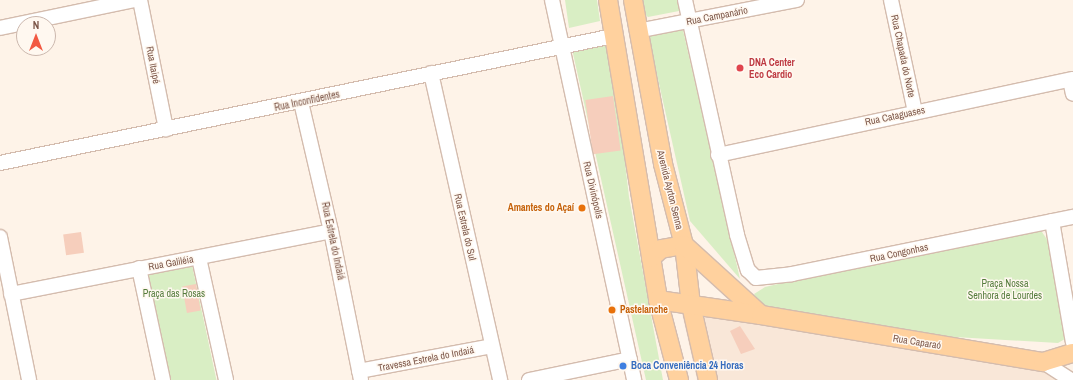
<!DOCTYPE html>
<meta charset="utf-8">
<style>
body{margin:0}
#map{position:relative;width:1073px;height:380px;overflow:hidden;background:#fef3e8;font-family:"Archivo Narrow",sans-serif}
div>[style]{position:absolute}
.residential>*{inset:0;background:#f9e7d8}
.green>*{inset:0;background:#d9eec4;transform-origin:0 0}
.building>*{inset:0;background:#f6cebc;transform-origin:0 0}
.roads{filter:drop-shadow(1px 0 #d4bcae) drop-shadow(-1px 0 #d4bcae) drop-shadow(0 1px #d4bcae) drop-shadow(0 -1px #d4bcae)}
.minor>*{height:14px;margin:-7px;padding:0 7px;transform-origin:7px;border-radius:7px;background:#fff}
.major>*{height:18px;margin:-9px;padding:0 9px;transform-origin:9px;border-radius:9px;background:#ffd19e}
.dots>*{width:11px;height:11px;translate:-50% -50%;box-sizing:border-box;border:2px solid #fff8f0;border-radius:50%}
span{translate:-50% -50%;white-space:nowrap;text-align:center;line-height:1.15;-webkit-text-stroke:3px #fff8f0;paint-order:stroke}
.street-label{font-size:10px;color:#7c5648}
.health-label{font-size:10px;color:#be3a42;font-weight:700}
.left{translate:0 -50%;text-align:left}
.food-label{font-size:10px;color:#c56008;font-weight:700}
.right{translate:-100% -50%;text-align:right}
.park-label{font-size:10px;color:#557c3c}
.shop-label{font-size:10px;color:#366cbe;font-weight:700}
.north{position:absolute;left:16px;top:16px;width:40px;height:40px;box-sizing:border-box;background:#fff8f0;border:1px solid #cbb7ad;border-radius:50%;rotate:0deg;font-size:11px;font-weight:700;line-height:16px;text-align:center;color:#7c5648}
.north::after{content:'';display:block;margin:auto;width:14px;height:18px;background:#f25942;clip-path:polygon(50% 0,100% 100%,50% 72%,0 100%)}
</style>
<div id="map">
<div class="residential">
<div style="clip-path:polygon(680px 305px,1043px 362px,1071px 380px,697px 380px)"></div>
</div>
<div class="green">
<div style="clip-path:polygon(565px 0,597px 0,600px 21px,569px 28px)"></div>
<div style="clip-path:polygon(641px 0,680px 0,681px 6px,679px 11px,648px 17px,642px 12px)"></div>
<div style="clip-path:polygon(683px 30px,740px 279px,690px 221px,648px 35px)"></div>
<div style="clip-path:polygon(611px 42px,629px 197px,663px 380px,646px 380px,572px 49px)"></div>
<div style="clip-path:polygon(1032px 232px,1042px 232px,1048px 241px,1070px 336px,1058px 343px,938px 336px,761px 306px,754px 294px,765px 287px,864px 264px)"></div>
<div style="left:192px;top:265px;width:118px;height:48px;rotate:78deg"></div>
</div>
<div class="building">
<div style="left:613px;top:96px;width:55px;height:28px;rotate:82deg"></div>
<div style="left:81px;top:232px;width:21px;height:18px;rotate:82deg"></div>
<div style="left:196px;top:284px;width:27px;height:14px;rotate:80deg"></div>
<div style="clip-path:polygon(740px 326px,755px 349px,741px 354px,730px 331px)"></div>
</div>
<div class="roads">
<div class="minor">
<div style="left:140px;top:0;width:132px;rotate:78.6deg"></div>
<div style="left:552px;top:0;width:389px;rotate:77.8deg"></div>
<div style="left:685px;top:0;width:241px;rotate:77.5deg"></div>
<div style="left:737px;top:235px;width:37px;rotate:73deg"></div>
<div style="left:748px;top:270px;width:11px;rotate:45deg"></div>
<div style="left:756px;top:278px;width:36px;rotate:-6deg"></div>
<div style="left:792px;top:274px;width:287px;rotate:-11.5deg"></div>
<div style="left:891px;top:0;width:115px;rotate:77.9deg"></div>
<div style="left:0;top:28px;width:137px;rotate:-11.8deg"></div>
<div style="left:637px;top:31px;width:163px;rotate:-11deg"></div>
<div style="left:431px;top:73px;width:315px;rotate:77.3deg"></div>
<div style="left:1070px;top:80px;width:14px;rotate:78deg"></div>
<div style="left:301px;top:102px;width:132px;rotate:76.9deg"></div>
<div style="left:331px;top:231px;width:152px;rotate:78.6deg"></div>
<div style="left:718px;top:155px;width:363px;rotate:-12.1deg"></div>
<div style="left:0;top:163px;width:626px;rotate:-11.7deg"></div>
<div style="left:1052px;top:221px;width:123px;rotate:80.2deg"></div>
<div style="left:0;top:237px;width:146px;rotate:78.5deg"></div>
<div style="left:199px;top:258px;width:125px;rotate:77.5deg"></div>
<div style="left:139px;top:268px;width:115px;rotate:77.9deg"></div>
<div style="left:11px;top:294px;width:326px;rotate:-11.1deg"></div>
<div style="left:1043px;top:362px;width:33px;rotate:33deg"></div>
<div style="left:359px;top:371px;width:135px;rotate:-10.6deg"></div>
<div style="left:529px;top:380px;width:103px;rotate:-11.7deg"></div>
</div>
<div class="major">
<div style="left:608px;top:0;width:304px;rotate:80.5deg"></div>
<div style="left:658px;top:300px;width:83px;rotate:75.3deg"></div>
<div style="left:633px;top:0;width:167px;rotate:79.6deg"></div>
<div style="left:663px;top:164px;width:84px;rotate:75.5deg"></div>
<div style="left:684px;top:245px;width:60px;rotate:83.3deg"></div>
<div style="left:691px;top:305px;width:77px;rotate:77.2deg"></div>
<div style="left:651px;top:258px;width:13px;rotate:-42deg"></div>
<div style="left:661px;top:249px;width:23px;rotate:-10deg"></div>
<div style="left:684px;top:245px;width:104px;rotate:42.3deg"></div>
<div style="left:658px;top:300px;width:104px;rotate:8.3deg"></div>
<div style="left:761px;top:315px;width:286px;rotate:9.5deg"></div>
<div style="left:1043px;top:362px;width:31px;rotate:-17deg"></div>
</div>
</div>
<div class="dots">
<div style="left:740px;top:68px;background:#e0444e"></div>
<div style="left:582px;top:208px;background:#e8710a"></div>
<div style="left:612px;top:310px;background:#e8710a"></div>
<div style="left:623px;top:366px;background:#3f7fe0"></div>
</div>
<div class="street-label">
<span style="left:717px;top:16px;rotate:-11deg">Rua Campanário</span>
<span style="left:903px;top:56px;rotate:78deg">Rua Chapada do Norte</span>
<span style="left:153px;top:65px;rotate:79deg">Rua Itaipé</span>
<span style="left:307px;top:101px;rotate:-12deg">Rua Inconfidentes</span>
<span style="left:895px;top:116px;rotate:-12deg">Rua Cataguases</span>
<span style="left:593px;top:190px;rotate:77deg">Rua Divinópolis</span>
<span style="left:670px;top:190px;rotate:76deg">Avenida Ayrton Senna</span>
<span style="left:465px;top:227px;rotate:77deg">Rua Estrela do Sul</span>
<span style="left:333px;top:241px;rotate:78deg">Rua Estrela do Indaiá</span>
<span style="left:899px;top:253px;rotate:-12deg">Rua Congonhas</span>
<span style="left:171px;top:263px;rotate:-10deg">Rua Galiléia</span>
<span style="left:917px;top:342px;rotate:9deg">Rua Caparaó</span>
<span style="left:426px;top:359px;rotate:-11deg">Travessa Estrela do Indaiá</span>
</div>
<div class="health-label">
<span class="left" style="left:749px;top:68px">DNA Center<br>Eco Cardio</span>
</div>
<div class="food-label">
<span class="right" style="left:574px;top:208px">Amantes do Açaí</span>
<span class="left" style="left:620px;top:310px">Pastelanche</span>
</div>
<div class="park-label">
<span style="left:1005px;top:289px">Praça Nossa<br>Senhora de Lourdes</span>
<span style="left:174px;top:294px">Praça das Rosas</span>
</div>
<div class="shop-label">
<span class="left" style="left:631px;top:366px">Boca Conveniência 24 Horas</span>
</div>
<div class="north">N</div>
</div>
